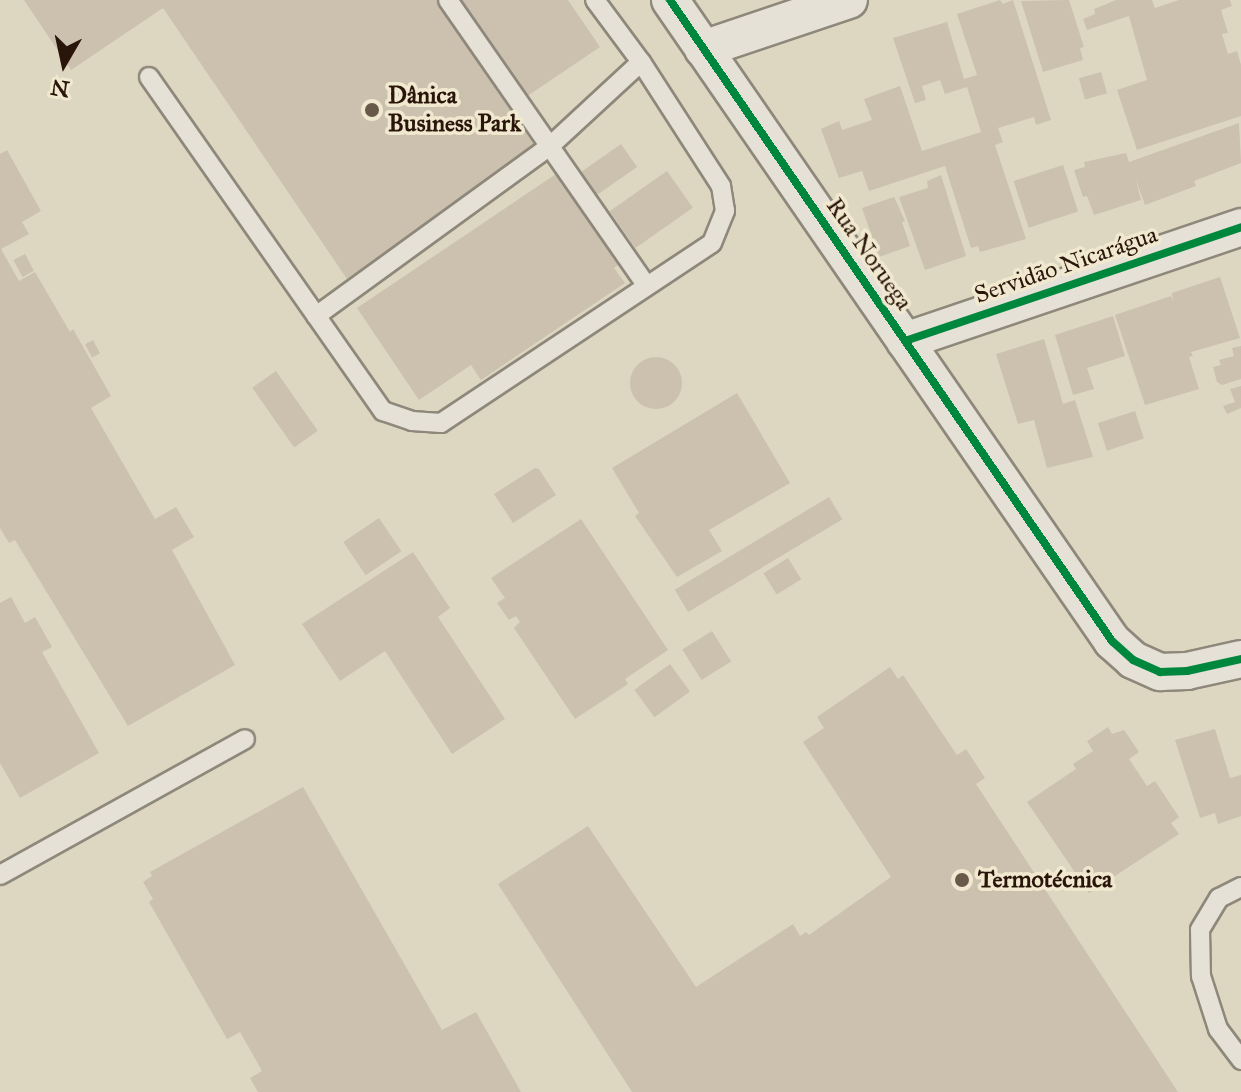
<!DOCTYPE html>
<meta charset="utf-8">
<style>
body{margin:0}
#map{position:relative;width:1241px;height:1092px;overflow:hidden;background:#ddd7c1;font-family:"IM FELL Great Primer",serif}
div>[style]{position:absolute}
.building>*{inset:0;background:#ccc0af;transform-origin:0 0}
.round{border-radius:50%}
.roads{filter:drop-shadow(2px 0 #8e887b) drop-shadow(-2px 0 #8e887b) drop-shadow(0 2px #8e887b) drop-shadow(0 -2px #8e887b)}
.lane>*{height:18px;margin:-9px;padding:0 9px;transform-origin:9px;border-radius:9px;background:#e5e1d6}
.street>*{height:36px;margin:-18px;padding:0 18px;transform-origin:18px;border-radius:18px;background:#e5e1d6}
.cycleway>*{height:8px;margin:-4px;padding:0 4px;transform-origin:4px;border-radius:4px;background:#00873e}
.dots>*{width:22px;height:22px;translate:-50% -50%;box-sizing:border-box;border:4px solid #f1e9cf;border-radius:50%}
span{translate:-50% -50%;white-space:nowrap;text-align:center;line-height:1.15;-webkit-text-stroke:7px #f1e9cf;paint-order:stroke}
.poi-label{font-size:24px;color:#2a150b;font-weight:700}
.left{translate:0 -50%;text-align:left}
.street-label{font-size:24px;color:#2a150b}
.north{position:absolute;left:24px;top:24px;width:80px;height:80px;-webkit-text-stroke:6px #f1e9cf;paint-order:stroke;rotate:189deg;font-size:22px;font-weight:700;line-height:32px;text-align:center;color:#2a150b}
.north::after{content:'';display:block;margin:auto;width:28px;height:36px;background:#2a150b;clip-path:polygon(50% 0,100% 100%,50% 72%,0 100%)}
</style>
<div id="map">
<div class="building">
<div style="clip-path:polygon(24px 0,436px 0,538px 151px,347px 279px,163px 8px,71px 70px)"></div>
<div style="clip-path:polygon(457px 0,568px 0,600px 47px,523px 99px)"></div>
<div style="clip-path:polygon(1000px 0,1003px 4px,1013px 0,1051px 120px,1036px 125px,1034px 117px,998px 128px,1003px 142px,995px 145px,1026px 239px,980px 252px,978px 246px,971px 248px,945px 166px,869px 191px,862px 171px,839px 178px,821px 129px,839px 121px,842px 130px,872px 120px,864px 99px,900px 86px,922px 151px,981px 132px,967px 87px,945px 94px,940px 80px,922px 86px,926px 100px,915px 103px,893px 38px,947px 22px,964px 79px,977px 75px,957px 14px)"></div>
<div style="clip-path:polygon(1069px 0,1084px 47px,1080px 48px,1083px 60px,1043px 72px,1021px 1px)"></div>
<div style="clip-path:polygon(1116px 0,1152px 0,1155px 8px,1179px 0,1230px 0,1232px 6px,1221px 10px,1228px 33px,1222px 34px,1228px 54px,1237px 51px,1241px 65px,1241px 116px,1137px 150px,1117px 90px,1147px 80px,1129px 16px,1087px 30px,1083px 19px,1095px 14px,1094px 9px)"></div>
<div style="left:1101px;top:72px;width:22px;height:23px;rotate:74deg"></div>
<div style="clip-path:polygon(1239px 123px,1241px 163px,1194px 181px,1196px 186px,1145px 205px,1136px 180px,1141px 200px,1094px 215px,1087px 196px,1083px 197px,1074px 170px,1085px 167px,1084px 162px,1126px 153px,1129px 162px)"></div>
<div style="left:621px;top:144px;width:28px;height:50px;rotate:55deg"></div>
<div style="clip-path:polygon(7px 150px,41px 211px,22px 222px,29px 234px,1px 249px,19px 281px,35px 272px,70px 332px,73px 329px,111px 396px,91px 408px,155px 519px,176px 507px,194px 537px,172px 550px,235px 665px,128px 726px,15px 540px,9px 543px,0 528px,0 154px)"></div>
<div style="left:1063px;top:165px;width:49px;height:52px;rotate:72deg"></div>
<div style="left:667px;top:171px;width:45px;height:70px;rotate:55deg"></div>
<div style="clip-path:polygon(556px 174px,618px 265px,614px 268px,625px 283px,481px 380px,471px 365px,419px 400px,357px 308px)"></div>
<div style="clip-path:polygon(941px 175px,966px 256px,925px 270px,899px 197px,928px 188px,927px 181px)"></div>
<div style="clip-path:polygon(894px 197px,905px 221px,902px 222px,910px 246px,879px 257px,862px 208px)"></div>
<div style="left:25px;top:254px;width:19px;height:13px;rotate:62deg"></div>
<div style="clip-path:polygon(1220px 277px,1240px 338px,1191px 352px,1193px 356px,1189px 357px,1199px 389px,1145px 405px,1115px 315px,1171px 296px,1173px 302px,1172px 293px)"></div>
<div style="clip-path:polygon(1113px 316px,1125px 356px,1087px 368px,1094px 389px,1073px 395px,1055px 335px)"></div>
<div style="clip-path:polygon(1044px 339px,1063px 404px,1075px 400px,1093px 457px,1047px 468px,1034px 420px,1018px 424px,996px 354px)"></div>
<div style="left:93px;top:340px;width:15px;height:9px;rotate:62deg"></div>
<div style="clip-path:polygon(1241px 346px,1241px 379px,1222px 385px,1217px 382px,1213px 367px,1221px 365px,1219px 360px,1234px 356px,1232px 348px)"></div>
<div class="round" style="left:630px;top:357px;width:52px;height:52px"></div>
<div style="left:276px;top:371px;width:73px;height:29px;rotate:55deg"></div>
<div style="clip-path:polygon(1241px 386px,1241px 408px,1227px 414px,1223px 406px,1235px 402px,1230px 389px)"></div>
<div style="clip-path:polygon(737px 393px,790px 483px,709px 530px,722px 551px,677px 577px,635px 516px,639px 513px,612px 468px)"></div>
<div style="left:1135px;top:411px;width:29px;height:39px;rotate:72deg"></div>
<div style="clip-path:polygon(535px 468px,539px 469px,556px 495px,513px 523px,494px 494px)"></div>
<div style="left:829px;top:497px;width:26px;height:180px;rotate:59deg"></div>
<div style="left:379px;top:518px;width:40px;height:43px;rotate:56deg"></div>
<div style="clip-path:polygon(581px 519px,668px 650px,625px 679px,628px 684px,575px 719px,514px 628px,520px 622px,516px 616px,509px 620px,497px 603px,505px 598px,491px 578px)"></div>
<div style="clip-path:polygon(413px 552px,450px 608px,438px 617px,505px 719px,452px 754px,385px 651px,340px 681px,302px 624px)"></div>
<div style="left:788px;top:558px;width:25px;height:29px;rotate:58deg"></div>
<div style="clip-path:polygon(11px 597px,25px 623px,35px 617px,52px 647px,42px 652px,99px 753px,20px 798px,0 763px,0 603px)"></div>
<div style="left:712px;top:631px;width:36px;height:35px;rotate:58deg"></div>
<div style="left:670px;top:664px;width:34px;height:44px;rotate:54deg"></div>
<div style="clip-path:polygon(890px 667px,898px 679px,903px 675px,957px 755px,966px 749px,985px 778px,976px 784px,1178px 1092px,632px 1092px,498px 884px,588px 826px,696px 987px,793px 924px,800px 936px,806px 932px,809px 935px,891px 877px,803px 742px,824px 728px,817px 717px)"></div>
<div style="clip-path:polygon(1108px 727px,1112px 734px,1124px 730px,1139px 752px,1129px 759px,1147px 786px,1155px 781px,1179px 817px,1171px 823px,1179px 834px,1089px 893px,1027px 802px,1076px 769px,1073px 764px,1093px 751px,1087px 741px)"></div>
<div style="clip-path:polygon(1215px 729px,1230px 778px,1241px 775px,1241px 816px,1218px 824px,1215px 813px,1200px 818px,1175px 740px)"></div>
<div style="clip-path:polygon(303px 787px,442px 1030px,476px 1012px,521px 1092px,258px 1092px,250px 1078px,262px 1071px,240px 1032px,227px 1039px,149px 902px,153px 899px,143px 882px,152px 876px,150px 872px)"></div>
</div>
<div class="roads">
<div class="lane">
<div style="left:448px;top:0;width:348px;rotate:55.2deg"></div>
<div style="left:149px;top:77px;width:408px;rotate:55deg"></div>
<div style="left:383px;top:411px;width:31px;rotate:19deg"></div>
<div style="left:412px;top:421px;width:29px;rotate:4deg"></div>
<div style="left:441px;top:423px;width:325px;rotate:-33.6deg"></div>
<div style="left:712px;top:243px;width:35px;rotate:-68deg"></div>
<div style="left:725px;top:211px;width:25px;rotate:-99deg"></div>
<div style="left:721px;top:186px;width:148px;rotate:-122.8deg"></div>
<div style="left:641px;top:62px;width:77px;rotate:-126.6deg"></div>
<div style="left:316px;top:316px;width:288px;rotate:-36deg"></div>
<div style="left:549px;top:147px;width:125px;rotate:-42.7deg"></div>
<div style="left:0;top:875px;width:280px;rotate:-29deg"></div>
<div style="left:1241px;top:887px;width:25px;rotate:153deg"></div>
<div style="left:1219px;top:898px;width:37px;rotate:121deg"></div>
<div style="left:1200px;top:930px;width:46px;rotate:88.8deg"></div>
<div style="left:1201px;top:976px;width:56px;rotate:72.2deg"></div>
<div style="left:1218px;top:1029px;width:39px;rotate:53deg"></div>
</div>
<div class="street">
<div style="left:670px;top:0;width:779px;rotate:55.41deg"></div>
<div style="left:1112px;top:641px;width:28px;rotate:42deg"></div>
<div style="left:1133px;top:660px;width:30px;rotate:24deg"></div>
<div style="left:1160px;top:672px;width:27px;rotate:-2deg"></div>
<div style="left:1187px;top:671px;width:55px;rotate:-12.5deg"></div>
<div style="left:703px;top:49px;width:154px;rotate:-18.6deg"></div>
<div style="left:905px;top:341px;width:355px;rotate:-18.7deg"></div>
</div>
</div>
<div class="cycleway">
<div style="left:670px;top:0;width:779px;rotate:55.41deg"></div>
<div style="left:1112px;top:641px;width:28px;rotate:42deg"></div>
<div style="left:1133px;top:660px;width:30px;rotate:24deg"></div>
<div style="left:1160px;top:672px;width:27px;rotate:-2deg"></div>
<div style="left:1187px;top:671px;width:55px;rotate:-12.5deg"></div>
<div style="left:905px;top:341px;width:355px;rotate:-18.7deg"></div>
</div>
<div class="dots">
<div style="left:372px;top:110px;background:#69594b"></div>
<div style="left:962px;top:880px;background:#69594b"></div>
</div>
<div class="poi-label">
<span class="left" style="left:388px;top:110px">Dânica<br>Business Park</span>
<span class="left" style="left:978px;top:880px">Termotécnica</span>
</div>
<div class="street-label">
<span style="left:869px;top:254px;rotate:55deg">Rua Noruega</span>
<span style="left:1066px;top:265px;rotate:-19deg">Servidão Nicarágua</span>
</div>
<div class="north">N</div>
</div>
